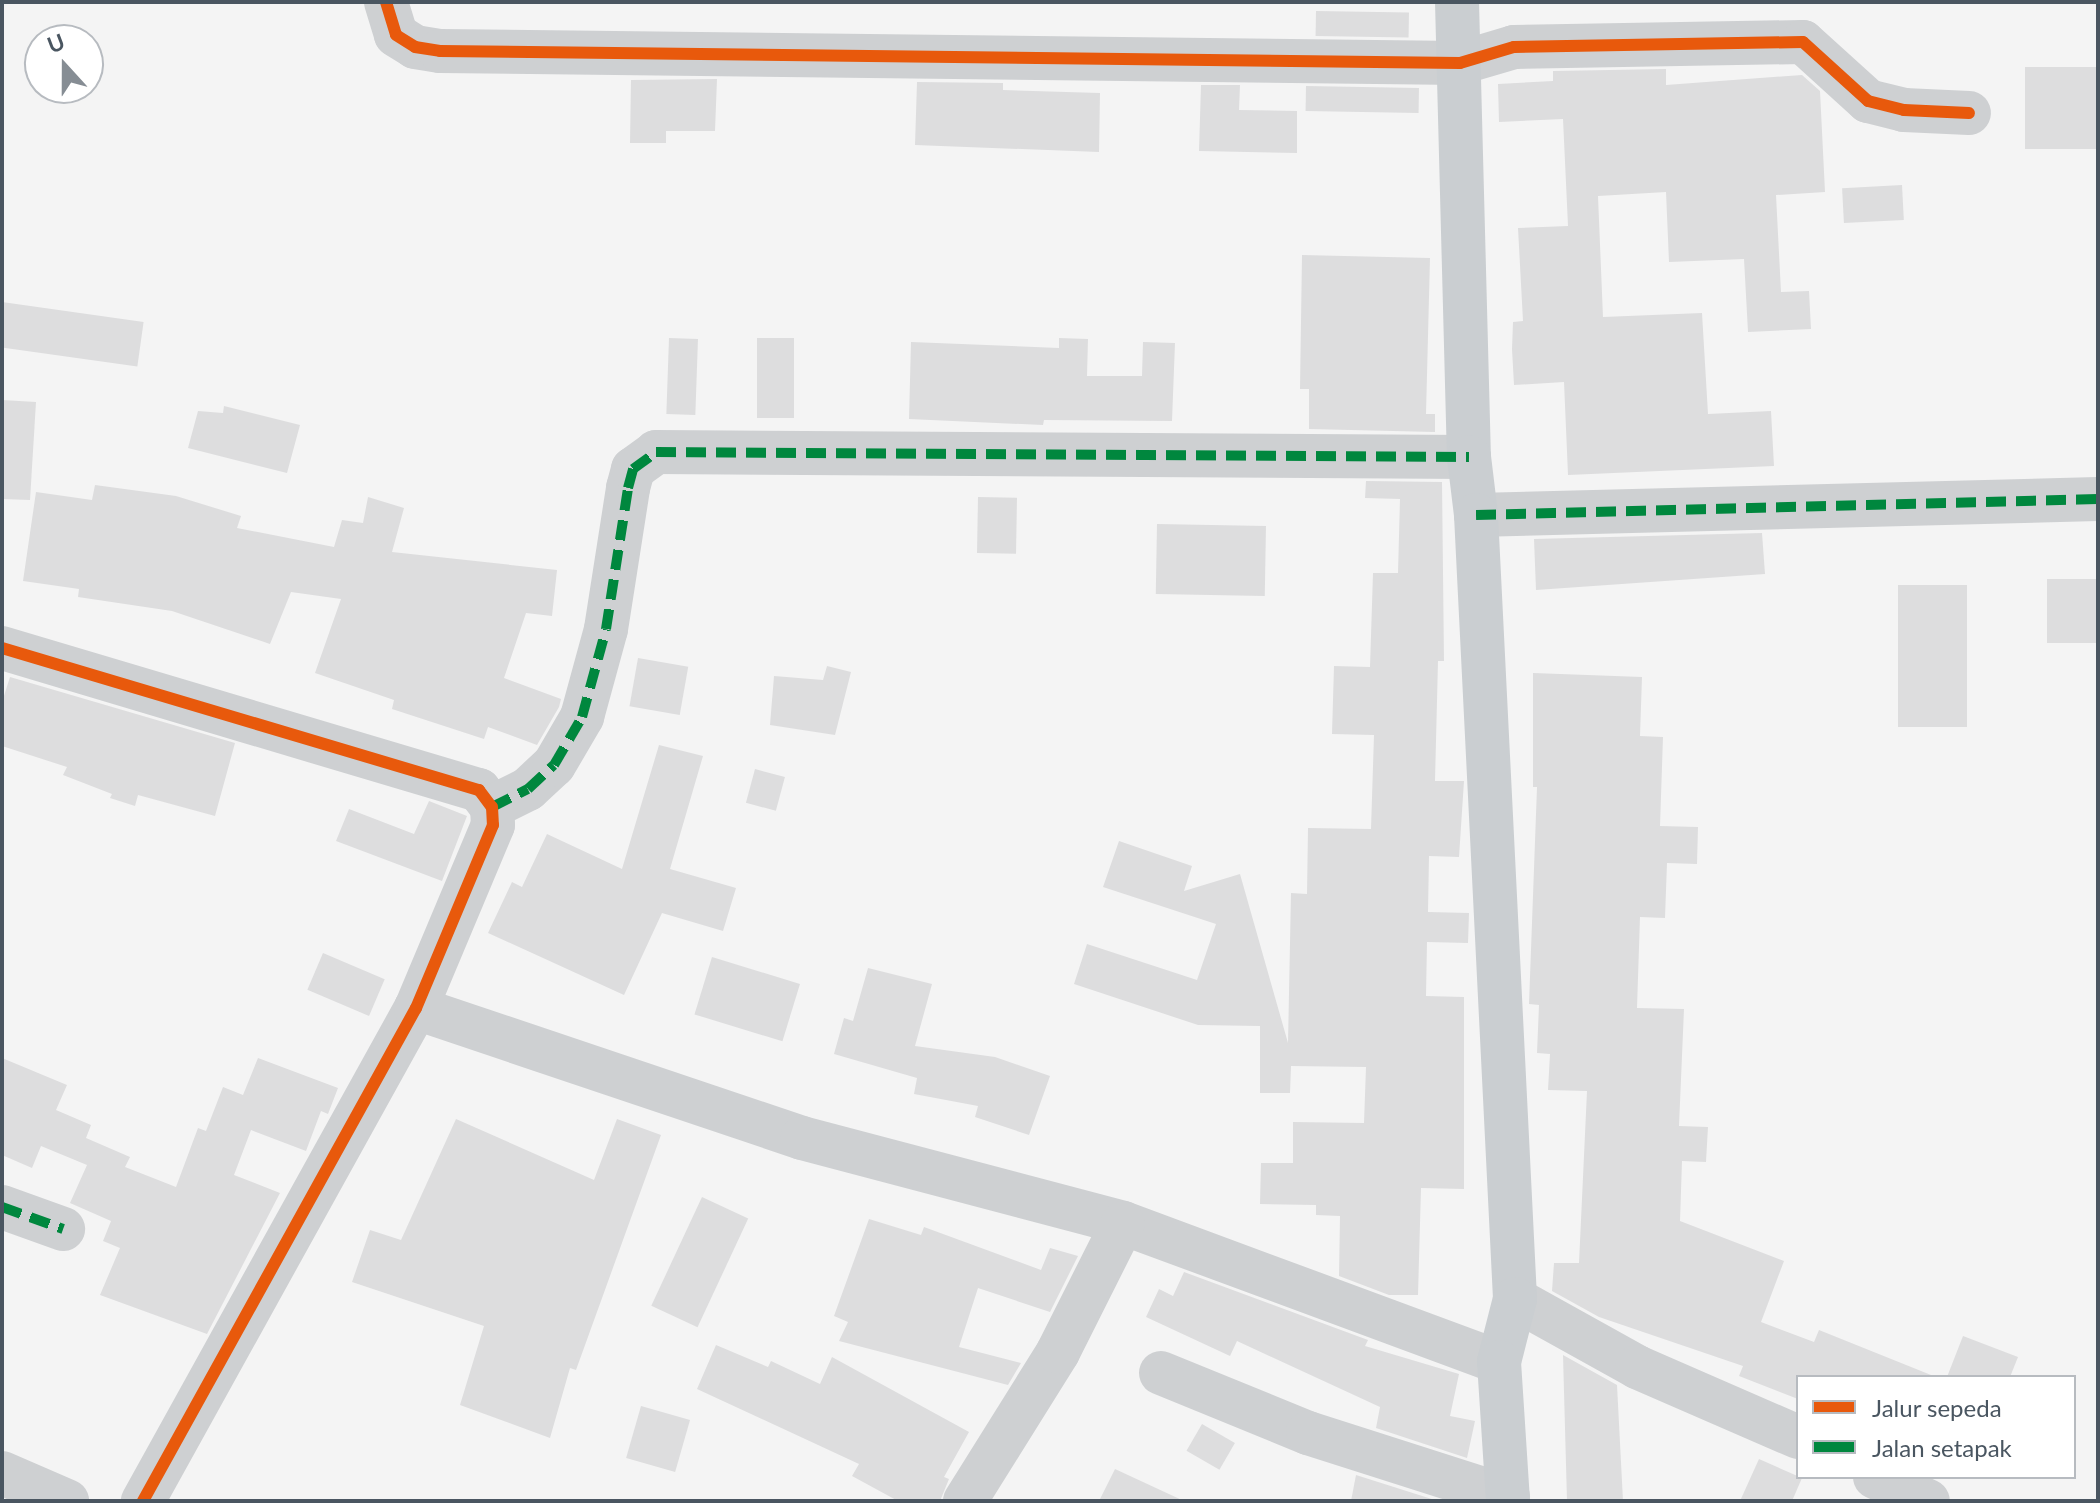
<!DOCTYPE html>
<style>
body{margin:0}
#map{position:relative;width:2100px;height:1503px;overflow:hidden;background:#f4f4f4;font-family:Lato,sans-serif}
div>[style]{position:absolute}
.building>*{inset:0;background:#ddddde;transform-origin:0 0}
.minor>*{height:44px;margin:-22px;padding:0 22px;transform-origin:22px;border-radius:22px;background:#ced0d2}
.major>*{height:44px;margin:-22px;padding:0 22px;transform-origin:22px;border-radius:22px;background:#caced1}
.quiet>*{height:10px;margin-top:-5px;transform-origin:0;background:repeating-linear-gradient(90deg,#00873e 0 20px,transparent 0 30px)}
.cycleway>*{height:12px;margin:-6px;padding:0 6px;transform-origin:6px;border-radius:6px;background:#e8590c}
span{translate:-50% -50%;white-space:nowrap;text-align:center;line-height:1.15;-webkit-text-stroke:7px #fff;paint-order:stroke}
.frame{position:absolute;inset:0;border:4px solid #4a5661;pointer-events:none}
.legend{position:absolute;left:1796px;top:1375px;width:280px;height:104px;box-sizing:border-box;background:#fff;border:2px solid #b7bbc0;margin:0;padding:10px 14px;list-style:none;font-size:24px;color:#4a5661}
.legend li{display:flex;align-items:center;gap:16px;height:40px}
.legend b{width:40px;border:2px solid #b7bbc0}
.north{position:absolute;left:24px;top:24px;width:80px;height:80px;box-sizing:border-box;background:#fff;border:2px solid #b7bbc0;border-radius:50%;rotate:339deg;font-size:22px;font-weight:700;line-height:32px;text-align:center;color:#4a5661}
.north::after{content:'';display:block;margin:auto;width:28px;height:36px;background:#868d94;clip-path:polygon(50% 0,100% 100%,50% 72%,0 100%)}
</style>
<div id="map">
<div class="building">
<div style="left:1316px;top:11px;width:93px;height:25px;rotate:1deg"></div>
<div style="left:2098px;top:67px;width:82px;height:73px;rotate:90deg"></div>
<div style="clip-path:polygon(1666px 69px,1666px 85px,1802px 75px,1820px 91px,1825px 192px,1776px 195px,1781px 292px,1809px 291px,1811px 329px,1748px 332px,1744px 259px,1669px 262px,1666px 192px,1598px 196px,1603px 317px,1702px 313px,1708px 414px,1771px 411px,1774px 466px,1568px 475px,1564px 382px,1514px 385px,1512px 349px,1513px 322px,1523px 321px,1518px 228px,1568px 226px,1563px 119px,1499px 122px,1498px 84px,1553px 81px,1553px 71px)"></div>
<div style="clip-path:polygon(717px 79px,715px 131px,666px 131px,666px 143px,630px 143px,631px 80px)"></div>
<div style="clip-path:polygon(917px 82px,1003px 83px,1003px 90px,1100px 93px,1099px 152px,915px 145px)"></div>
<div style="clip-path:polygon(1201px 85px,1240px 85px,1239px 110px,1297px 111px,1297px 153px,1199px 151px)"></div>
<div style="left:1306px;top:86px;width:113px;height:25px;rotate:1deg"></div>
<div style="left:1902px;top:185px;width:35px;height:60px;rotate:87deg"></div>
<div style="clip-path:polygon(1302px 255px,1430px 258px,1426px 414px,1435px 414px,1435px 432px,1309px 429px,1309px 389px,1300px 389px)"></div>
<div style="left:2px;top:302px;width:143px;height:45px;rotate:8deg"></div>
<div style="left:669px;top:338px;width:29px;height:76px;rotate:2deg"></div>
<div style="left:757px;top:338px;width:37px;height:80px"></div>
<div style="clip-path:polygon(1059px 338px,1088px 339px,1087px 376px,1142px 376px,1143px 342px,1175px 343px,1172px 421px,1044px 420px,1043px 425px,909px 419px,911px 342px,1059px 348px)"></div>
<div style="clip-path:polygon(2px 400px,36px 402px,30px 500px,2px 499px)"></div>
<div style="clip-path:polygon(224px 406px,300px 425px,287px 473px,188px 448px,198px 411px,223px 413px)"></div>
<div style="clip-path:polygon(1366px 481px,1442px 482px,1444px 661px,1438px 661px,1435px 781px,1464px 781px,1459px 857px,1429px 856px,1428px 912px,1469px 913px,1468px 943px,1427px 942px,1426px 996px,1464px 997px,1464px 1189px,1421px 1188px,1418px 1295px,1389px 1295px,1339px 1276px,1340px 1216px,1316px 1215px,1316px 1205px,1260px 1204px,1261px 1163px,1293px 1163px,1293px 1122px,1364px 1123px,1366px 1067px,1291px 1066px,1290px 1093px,1260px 1093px,1260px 1026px,1198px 1025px,1074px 984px,1087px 944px,1197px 980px,1216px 924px,1103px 887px,1119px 841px,1192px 866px,1184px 891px,1240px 874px,1288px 1043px,1291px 893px,1307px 894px,1308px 828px,1371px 829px,1374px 735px,1332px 734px,1334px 666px,1370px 667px,1373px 573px,1398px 573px,1400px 499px,1365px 498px)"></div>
<div style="clip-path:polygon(95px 485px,176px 496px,241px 516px,237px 528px,334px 547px,342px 520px,363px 523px,368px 497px,404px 508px,392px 552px,557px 570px,552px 616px,526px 613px,504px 678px,561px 699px,559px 707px,537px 745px,488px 727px,484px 739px,392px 709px,394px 700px,315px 673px,341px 599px,291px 592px,270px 644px,172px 611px,78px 597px,79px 589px,23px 581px,36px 492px,92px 500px)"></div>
<div style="left:978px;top:497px;width:39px;height:56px;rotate:1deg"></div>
<div style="left:1157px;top:524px;width:109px;height:70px;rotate:1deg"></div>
<div style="clip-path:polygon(1762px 533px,1765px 574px,1536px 590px,1534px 539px)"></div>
<div style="left:2047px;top:579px;width:51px;height:64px"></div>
<div style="left:1898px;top:585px;width:69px;height:142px"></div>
<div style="left:638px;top:658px;width:51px;height:49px;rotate:10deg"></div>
<div style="clip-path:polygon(827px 666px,851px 672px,835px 735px,770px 725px,774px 676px,823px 680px)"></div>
<div style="clip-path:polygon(1533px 673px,1642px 677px,1640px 736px,1663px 737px,1660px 826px,1698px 827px,1697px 864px,1667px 863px,1665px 918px,1640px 917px,1637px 1008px,1684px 1009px,1679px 1126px,1708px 1127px,1706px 1162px,1682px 1161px,1680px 1221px,1784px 1261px,1761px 1322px,1814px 1342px,1819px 1330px,1936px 1377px,1798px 1377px,1798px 1399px,1739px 1376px,1743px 1366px,1599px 1317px,1552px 1291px,1554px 1263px,1579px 1263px,1587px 1091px,1548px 1090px,1550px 1054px,1537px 1053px,1539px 1005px,1529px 1004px,1537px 787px,1533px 787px)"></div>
<div style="clip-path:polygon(10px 677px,235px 743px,215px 816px,138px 795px,135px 806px,110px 798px,112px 794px,63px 775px,67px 767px,2px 746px,2px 702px)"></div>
<div style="clip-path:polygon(659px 745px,703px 756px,670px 869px,736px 888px,723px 931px,662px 913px,624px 995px,488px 933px,512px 882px,522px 887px,547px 834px,622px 869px)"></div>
<div style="left:755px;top:769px;width:31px;height:35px;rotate:15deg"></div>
<div style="clip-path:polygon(429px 801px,467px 816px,442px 881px,336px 841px,349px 809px,414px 834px)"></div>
<div style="left:323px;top:953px;width:67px;height:40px;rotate:23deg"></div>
<div style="left:712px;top:957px;width:92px;height:60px;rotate:17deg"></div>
<div style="clip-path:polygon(868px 968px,932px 984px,915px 1046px,995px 1057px,1050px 1076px,1029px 1135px,975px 1117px,978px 1106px,914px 1094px,917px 1078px,834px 1054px,844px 1018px,853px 1021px)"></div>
<div style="clip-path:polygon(2px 1058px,67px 1085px,56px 1110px,91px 1125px,86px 1138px,130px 1157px,125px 1167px,176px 1187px,198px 1128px,206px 1131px,223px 1087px,243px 1095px,258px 1058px,338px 1088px,328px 1114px,321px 1111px,306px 1151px,251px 1130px,234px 1175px,280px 1193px,207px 1334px,100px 1295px,120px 1248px,103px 1241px,111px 1221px,70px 1203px,87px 1165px,41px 1146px,32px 1168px,2px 1155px)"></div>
<div style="clip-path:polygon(456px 1119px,594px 1180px,617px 1119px,661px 1135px,576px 1370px,570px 1368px,550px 1438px,460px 1405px,484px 1326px,352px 1282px,370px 1230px,401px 1240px)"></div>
<div style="left:702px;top:1197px;width:51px;height:120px;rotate:25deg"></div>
<div style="clip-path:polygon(869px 1219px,921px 1235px,924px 1227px,1041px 1270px,1050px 1248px,1078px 1256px,1050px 1312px,978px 1288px,959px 1347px,1021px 1363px,1008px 1385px,839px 1341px,848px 1322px,834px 1316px)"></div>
<div style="clip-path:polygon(1184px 1272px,1368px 1340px,1365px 1346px,1459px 1374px,1450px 1416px,1475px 1421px,1467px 1458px,1376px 1428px,1380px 1407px,1237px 1341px,1230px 1356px,1146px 1317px,1159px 1289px,1173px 1296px)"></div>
<div style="clip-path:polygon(1963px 1336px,2018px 1357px,2010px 1377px,1947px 1377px)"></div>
<div style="clip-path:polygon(716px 1345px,768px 1367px,771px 1361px,820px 1384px,832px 1357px,969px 1432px,944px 1477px,949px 1479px,940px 1501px,898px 1501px,852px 1476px,859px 1464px,697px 1389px)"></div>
<div style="clip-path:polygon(1563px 1355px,1617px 1385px,1623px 1501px,1567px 1501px)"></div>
<div style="left:641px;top:1406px;width:51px;height:54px;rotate:16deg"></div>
<div style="left:1202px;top:1424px;width:38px;height:31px;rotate:30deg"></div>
<div style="clip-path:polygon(1759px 1459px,1802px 1478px,1792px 1501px,1740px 1501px)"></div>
<div style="clip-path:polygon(1115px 1469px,1184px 1501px,1099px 1501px)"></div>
<div style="clip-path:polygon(1356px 1475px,1438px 1501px,1351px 1501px)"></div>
</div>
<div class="minor">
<div style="left:386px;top:2px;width:34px;rotate:73deg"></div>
<div style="left:396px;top:35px;width:22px;rotate:32deg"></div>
<div style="left:415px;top:47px;width:25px;rotate:9deg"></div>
<div style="left:440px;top:51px;width:1020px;rotate:0.67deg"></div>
<div style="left:1460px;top:63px;width:56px;rotate:-16.5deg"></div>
<div style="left:1514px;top:47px;width:289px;rotate:-1deg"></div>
<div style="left:1803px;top:42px;width:88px;rotate:42.2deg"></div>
<div style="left:1868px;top:101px;width:37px;rotate:14deg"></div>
<div style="left:1904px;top:110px;width:65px;rotate:2.6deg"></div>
<div style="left:1476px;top:515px;width:622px;rotate:-1.47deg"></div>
<div style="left:2px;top:648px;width:498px;rotate:16.6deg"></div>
<div style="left:479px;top:790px;width:21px;rotate:53deg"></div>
<div style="left:492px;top:807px;width:18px;rotate:87deg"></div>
<div style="left:493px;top:825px;width:199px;rotate:112.8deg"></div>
<div style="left:416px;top:1008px;width:564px;rotate:118.98deg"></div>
<div style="left:492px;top:807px;width:40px;rotate:-26.6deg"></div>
<div style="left:528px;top:789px;width:35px;rotate:-43deg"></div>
<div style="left:554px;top:765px;width:56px;rotate:-59.7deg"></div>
<div style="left:582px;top:717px;width:91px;rotate:-74.7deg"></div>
<div style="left:606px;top:629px;width:143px;rotate:-81.1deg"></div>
<div style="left:628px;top:488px;width:20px;rotate:-75deg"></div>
<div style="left:633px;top:469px;width:29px;rotate:-36deg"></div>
<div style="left:656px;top:452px;width:813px;rotate:0.35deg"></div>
<div style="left:416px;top:1008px;width:407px;rotate:18.6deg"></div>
<div style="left:802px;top:1138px;width:332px;rotate:14.8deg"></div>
<div style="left:1123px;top:1223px;width:401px;rotate:20.3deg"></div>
<div style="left:2px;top:1207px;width:65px;rotate:19.8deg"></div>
<div style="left:1515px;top:1299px;width:140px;rotate:29.1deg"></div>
<div style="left:1637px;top:1367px;width:176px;rotate:23.5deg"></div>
<div style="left:1161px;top:1373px;width:159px;rotate:22.2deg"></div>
<div style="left:1308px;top:1433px;width:210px;rotate:17.7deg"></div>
<div style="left:2px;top:1473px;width:71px;rotate:23.3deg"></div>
<div style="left:1875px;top:1477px;width:58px;rotate:24.4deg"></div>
<div style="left:965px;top:1501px;width:176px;rotate:-58deg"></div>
<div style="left:1058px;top:1352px;width:144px;rotate:-63.3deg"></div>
</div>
<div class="major">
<div style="left:1457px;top:2px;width:455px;rotate:88.5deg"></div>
<div style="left:1469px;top:457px;width:58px;rotate:83.1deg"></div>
<div style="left:1476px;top:515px;width:785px;rotate:87.15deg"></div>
<div style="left:1515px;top:1299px;width:65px;rotate:104.3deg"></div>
<div style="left:1499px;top:1362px;width:139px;rotate:86.3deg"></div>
</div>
<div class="quiet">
<div style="left:1476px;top:515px;width:622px;rotate:-1.47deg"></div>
<div style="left:492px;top:807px;width:40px;rotate:-26.6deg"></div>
<div style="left:528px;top:789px;width:35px;rotate:-43deg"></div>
<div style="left:554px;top:765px;width:56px;rotate:-59.7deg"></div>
<div style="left:582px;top:717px;width:91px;rotate:-74.7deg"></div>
<div style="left:606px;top:629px;width:143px;rotate:-81.1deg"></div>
<div style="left:628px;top:488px;width:20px;rotate:-75deg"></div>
<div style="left:633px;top:469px;width:29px;rotate:-36deg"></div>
<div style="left:656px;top:452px;width:813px;rotate:0.35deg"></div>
<div style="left:2px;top:1207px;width:65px;rotate:19.8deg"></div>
</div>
<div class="cycleway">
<div style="left:386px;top:2px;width:34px;rotate:73deg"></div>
<div style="left:396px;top:35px;width:22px;rotate:32deg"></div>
<div style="left:415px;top:47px;width:25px;rotate:9deg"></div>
<div style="left:440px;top:51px;width:1020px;rotate:0.67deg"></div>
<div style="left:1460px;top:63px;width:56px;rotate:-16.5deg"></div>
<div style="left:1514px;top:47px;width:289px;rotate:-1deg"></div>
<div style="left:1803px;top:42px;width:88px;rotate:42.2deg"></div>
<div style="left:1868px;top:101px;width:37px;rotate:14deg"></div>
<div style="left:1904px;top:110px;width:65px;rotate:2.6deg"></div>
<div style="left:2px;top:648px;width:498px;rotate:16.6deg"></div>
<div style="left:479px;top:790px;width:21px;rotate:53deg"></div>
<div style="left:492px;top:807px;width:18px;rotate:87deg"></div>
<div style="left:493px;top:825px;width:199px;rotate:112.8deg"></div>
<div style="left:416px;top:1008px;width:564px;rotate:118.98deg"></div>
</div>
<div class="frame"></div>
<ul class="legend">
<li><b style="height:10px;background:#e8590c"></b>Jalur sepeda</li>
<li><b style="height:10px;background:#00873e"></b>Jalan setapak</li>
</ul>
<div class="north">U</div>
</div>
